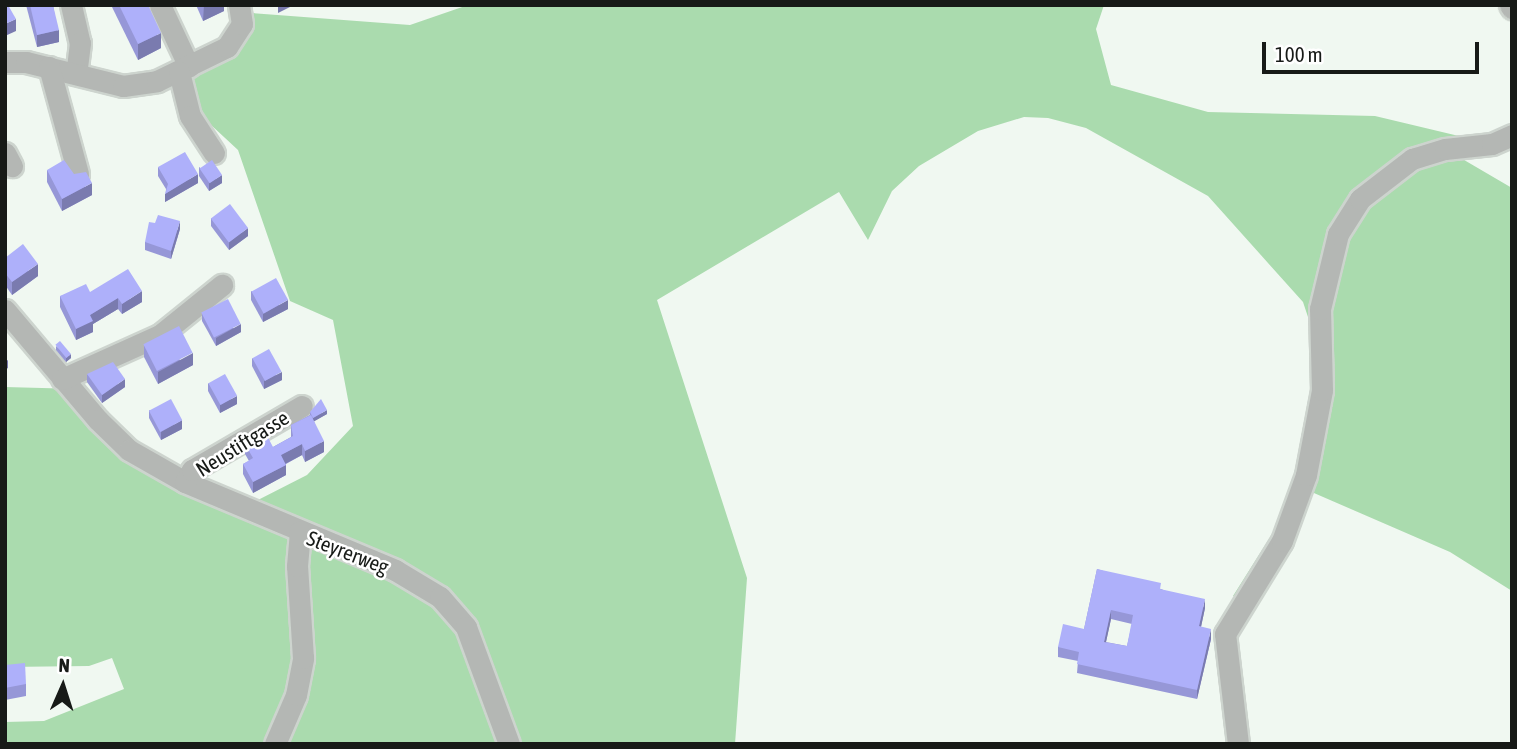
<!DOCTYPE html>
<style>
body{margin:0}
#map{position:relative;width:1517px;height:749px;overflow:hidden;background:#f0f8f1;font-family:"Asap Condensed",sans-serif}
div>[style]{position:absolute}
.green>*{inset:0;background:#aadbae}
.roads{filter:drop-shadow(2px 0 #cdd4ce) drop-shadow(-2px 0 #cdd4ce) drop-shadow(0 2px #cdd4ce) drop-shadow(0 -2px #cdd4ce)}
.minor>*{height:21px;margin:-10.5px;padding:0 10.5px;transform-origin:10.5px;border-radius:10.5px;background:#b4b7b4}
.wall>*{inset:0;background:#9697d7}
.shaded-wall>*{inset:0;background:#7a7baf}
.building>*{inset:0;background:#aeb0fa;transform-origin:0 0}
span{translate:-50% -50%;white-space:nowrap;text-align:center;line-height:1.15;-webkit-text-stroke:5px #fff;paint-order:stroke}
.street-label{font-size:21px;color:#171a17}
.frame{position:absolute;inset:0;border:7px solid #171a17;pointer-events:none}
.north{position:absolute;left:28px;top:651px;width:70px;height:70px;-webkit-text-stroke:5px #fff;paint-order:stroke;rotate:3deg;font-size:19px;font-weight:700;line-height:28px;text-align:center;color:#171a17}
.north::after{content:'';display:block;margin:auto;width:24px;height:32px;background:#171a17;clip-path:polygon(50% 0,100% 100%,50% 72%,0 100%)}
.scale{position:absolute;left:1262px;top:42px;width:217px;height:32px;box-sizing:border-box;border:4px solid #171a17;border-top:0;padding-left:9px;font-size:21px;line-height:24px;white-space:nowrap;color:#171a17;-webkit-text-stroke:5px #fff;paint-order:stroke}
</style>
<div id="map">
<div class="green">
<div style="clip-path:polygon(468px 5px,1104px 5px,1096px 29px,1111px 85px,1208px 112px,1375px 116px,1463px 137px,1459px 157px,1512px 188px,1512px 591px,1450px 552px,1307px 490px,1250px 600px,1233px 596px,1276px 528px,1314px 422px,1314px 335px,1303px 302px,1208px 196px,1086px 128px,1048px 118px,1024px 117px,978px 131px,919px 166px,892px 191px,868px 240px,839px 192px,657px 300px,747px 578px,735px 744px,5px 744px,5px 722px,44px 721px,124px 689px,112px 658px,89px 666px,5px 667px,5px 387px,79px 389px,117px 431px,173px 469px,252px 503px,307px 475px,353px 426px,333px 320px,290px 301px,238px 150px,197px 112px,190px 70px,238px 52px,252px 13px,410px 25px)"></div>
</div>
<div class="roads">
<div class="minor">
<div style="left:71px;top:5px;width:39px;rotate:77deg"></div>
<div style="left:80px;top:43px;width:31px;rotate:97deg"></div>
<div style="left:160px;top:5px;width:68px;rotate:64.9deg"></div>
<div style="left:1510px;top:5px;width:4px;rotate:56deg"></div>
<div style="left:5px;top:62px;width:21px"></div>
<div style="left:26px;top:62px;width:100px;rotate:13.9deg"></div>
<div style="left:123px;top:86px;width:34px;rotate:-8deg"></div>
<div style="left:157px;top:81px;width:78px;rotate:-25.9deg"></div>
<div style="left:227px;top:47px;width:27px;rotate:-57deg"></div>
<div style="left:242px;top:24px;width:19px;rotate:-99deg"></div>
<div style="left:49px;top:67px;width:111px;rotate:74.8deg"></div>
<div style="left:179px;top:72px;width:45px;rotate:76deg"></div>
<div style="left:190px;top:116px;width:44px;rotate:57deg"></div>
<div style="left:5px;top:153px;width:15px;rotate:62deg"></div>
<div style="left:5px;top:310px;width:144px;rotate:49.8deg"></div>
<div style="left:98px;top:420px;width:43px;rotate:44.1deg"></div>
<div style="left:129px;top:450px;width:64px;rotate:29.7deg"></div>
<div style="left:185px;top:482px;width:228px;rotate:22.7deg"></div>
<div style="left:395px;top:570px;width:52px;rotate:31deg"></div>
<div style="left:440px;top:597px;width:40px;rotate:49deg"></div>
<div style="left:466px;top:627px;width:125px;rotate:69.8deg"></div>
<div style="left:62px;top:379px;width:107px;rotate:-24.2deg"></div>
<div style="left:160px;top:335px;width:80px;rotate:-38.9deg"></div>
<div style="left:185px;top:482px;width:14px;rotate:-60deg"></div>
<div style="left:192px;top:470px;width:127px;rotate:-30.2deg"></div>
<div style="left:275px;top:744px;width:53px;rotate:-66.8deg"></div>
<div style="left:296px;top:695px;width:38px;rotate:-79deg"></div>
<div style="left:303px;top:658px;width:92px;rotate:-93.7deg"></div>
<div style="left:297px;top:566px;width:35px;rotate:-85deg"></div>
<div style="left:1238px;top:744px;width:111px;rotate:-96.7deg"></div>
<div style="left:1225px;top:634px;width:109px;rotate:-58.5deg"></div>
<div style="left:1282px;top:541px;width:70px;rotate:-70deg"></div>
<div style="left:1306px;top:475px;width:86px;rotate:-79.3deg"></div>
<div style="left:1322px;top:390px;width:81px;rotate:-91.4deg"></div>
<div style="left:1320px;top:309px;width:77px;rotate:-76.5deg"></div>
<div style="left:1338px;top:234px;width:41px;rotate:-57.8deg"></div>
<div style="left:1360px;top:199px;width:66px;rotate:-37.6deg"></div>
<div style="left:1412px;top:159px;width:34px;rotate:-17deg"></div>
<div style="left:1445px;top:149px;width:47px;rotate:-6.1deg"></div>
<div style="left:1492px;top:144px;width:22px;rotate:-24deg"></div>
</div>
</div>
<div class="wall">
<div style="clip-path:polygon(26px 5px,53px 5px,59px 42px,37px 47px)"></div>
<div style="clip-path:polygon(111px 5px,148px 5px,161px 48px,138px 60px)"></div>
<div style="clip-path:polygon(196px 5px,224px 5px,224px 11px,203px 21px)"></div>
<div style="clip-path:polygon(158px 167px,198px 183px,165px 202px,166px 189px,158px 176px)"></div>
<div style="clip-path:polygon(199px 167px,222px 183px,209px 191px,199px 176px)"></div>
<div style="clip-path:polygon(47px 170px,74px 174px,92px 195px,62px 211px,47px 182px)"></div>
<div style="clip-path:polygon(211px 218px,248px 236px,229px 250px,211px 226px)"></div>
<div style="clip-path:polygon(180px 229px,171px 259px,145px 250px,145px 242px)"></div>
<div style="clip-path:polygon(5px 258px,38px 276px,12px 295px,5px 285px)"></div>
<div style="clip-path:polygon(251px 291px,288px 309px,263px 322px,251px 300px)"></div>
<div style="clip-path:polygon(90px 292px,142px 302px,122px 314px,118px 309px,93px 324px,93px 332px,76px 340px,60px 307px,60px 296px)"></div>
<div style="clip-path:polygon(202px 313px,241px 332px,216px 346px,202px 321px)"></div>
<div style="clip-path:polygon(144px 345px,193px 365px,158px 384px,144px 357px)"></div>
<div style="clip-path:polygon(56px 346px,71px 358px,66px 362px,56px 350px)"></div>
<div style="clip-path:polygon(252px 358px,282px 380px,264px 389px,252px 366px)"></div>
<div style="clip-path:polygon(87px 374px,125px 387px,102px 403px,87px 382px)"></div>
<div style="clip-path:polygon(208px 383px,237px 404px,220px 413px,208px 391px)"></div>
<div style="clip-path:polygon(149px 410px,182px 429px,161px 440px,149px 418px)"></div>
<div style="clip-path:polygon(310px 412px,327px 414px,314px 421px,324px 452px,305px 462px,302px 455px,286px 464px,286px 475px,253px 493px,243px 474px,243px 464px,249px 461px,245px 454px,245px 444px,273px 447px,291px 437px,291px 425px,310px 415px)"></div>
<div style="clip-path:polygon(evenodd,1097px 569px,1161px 589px,1205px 608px,1201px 627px,1211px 639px,1197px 699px,1077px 673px,1078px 661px,1058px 657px,1058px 647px,1084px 629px,1097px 569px,1111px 619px,1132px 624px,1127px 646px,1106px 642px,1111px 619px)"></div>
<div style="clip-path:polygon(5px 665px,26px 684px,26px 696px,5px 700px)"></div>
</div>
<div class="shaded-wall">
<div style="clip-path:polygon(204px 5px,224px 5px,224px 11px,203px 21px)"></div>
<div style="clip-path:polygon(278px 5px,294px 5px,278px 13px)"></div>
<div style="clip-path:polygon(16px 19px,16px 31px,5px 36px,5px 24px)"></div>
<div style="clip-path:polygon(59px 30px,59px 42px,37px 47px,37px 35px)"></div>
<div style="clip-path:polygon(161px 33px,161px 48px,138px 60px,138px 44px)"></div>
<div style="clip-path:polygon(198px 174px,198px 183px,165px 202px,165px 194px)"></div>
<div style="clip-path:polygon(222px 175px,222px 183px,209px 191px,209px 183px)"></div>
<div style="clip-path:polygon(92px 183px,92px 195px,62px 211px,62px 199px)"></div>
<div style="clip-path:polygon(180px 221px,180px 229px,171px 259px,171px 251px)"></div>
<div style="clip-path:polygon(248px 228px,248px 236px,229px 250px,229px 242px)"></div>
<div style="clip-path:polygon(38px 264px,38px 276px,12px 295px,12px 282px)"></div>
<div style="clip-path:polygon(142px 291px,142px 302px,122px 314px,122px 304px)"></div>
<div style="clip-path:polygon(118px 298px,118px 309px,93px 324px,93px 332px,76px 340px,76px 329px,90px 315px)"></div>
<div style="clip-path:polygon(288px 300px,288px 309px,263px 322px,263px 314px)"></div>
<div style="clip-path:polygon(241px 324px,241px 332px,216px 346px,216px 338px)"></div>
<div style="clip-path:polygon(193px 353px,193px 365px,158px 384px,158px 372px)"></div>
<div style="clip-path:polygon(71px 354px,71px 358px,66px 362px,66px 358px)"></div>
<div style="clip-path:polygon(8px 360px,8px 368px,5px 370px,5px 362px)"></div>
<div style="clip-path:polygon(282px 372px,282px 380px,264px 389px,264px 381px)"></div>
<div style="clip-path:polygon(125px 379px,125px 387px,102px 403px,102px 395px)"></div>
<div style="clip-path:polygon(237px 396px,237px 404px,220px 413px,220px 405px)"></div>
<div style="clip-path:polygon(327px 410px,327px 414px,313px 422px,313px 418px)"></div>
<div style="clip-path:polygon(182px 420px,182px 429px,161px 440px,161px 432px)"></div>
<div style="clip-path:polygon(324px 441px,324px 452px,305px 462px,305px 451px)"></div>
<div style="clip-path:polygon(302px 444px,302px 455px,281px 466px,281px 455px)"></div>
<div style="clip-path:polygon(286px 465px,286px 475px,253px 493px,253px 482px)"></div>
<div style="clip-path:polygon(1205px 599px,1205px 608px,1199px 636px,1199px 626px)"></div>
<div style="clip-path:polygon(1111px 610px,1111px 619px,1104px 651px,1104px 642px)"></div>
<div style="clip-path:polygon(1211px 629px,1211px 639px,1197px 699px,1197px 690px)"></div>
</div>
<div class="building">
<div style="clip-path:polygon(5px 5px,8px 5px,16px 19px,5px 24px)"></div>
<div style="clip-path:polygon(30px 5px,53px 5px,59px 30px,37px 35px)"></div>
<div style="clip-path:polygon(119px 5px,148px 5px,161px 33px,138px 44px)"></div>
<div style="clip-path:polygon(185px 152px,198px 174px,165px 194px,168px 184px,158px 167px)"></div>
<div style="clip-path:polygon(64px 160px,74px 174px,86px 172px,92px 183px,62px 199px,47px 170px)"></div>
<div style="left:212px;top:160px;width:18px;height:15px;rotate:56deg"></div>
<div style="left:230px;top:204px;width:30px;height:24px;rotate:53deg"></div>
<div style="clip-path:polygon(158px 215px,180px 221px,171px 251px,145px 242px,149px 222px,155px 223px)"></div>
<div style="clip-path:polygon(23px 244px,38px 264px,12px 282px,5px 273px,5px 258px)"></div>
<div style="clip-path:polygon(128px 269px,142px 291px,122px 304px,118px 298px,90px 315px,93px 321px,76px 329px,60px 296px,86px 284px,90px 292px)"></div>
<div style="left:276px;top:278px;width:25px;height:28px;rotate:61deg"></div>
<div style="left:228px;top:299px;width:28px;height:30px;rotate:63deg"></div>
<div style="left:179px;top:326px;width:30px;height:40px;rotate:63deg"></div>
<div style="left:60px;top:341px;width:17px;height:6px;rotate:50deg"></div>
<div style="left:269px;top:349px;width:26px;height:19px;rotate:61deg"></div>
<div style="clip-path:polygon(113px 362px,125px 379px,102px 395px,87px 374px)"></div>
<div style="left:225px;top:374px;width:25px;height:19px;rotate:61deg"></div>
<div style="left:171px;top:399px;width:24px;height:25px;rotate:62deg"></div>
<div style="clip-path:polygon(321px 399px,327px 410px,313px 418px,310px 412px)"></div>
<div style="clip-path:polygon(311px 415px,324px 441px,305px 451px,302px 444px,281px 455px,286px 465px,253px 482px,243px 464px,253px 458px,245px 444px,265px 432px,273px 447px,293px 436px,291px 425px)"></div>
<div style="clip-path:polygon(evenodd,1097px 569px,1161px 583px,1160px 589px,1205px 599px,1199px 626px,1211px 629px,1197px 690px,1077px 664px,1079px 652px,1058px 647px,1063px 624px,1084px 629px,1097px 569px,1111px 610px,1133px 615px,1127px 646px,1104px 642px,1111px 610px)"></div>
<div style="clip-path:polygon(25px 663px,26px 684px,5px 688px,5px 665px)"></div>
</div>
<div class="street-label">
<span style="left:242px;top:443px;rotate:-32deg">Neustiftgasse</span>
<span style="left:348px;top:552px;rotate:21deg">Steyrerweg</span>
</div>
<div class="frame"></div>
<div class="north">N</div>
<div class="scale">100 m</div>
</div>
